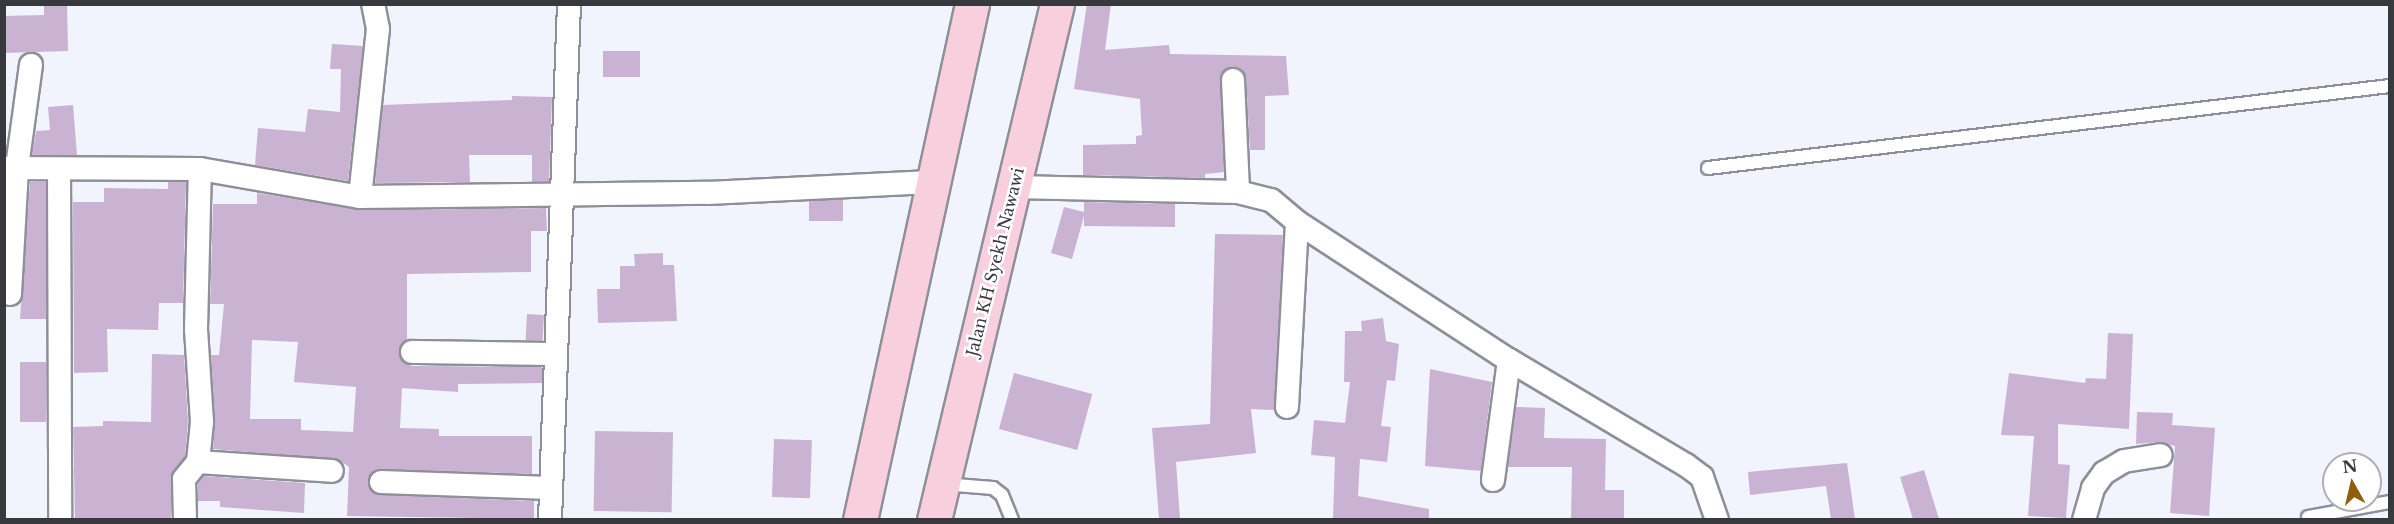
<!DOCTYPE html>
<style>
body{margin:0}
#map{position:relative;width:2394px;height:524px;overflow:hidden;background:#f1f3fd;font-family:"Libre Baskerville",serif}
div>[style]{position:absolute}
.building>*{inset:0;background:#cab3d2;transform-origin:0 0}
.roads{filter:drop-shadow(2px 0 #8e8f98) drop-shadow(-2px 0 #8e8f98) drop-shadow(0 2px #8e8f98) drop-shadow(0 -2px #8e8f98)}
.lane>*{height:12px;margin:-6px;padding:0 6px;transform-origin:6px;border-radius:6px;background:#fff}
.street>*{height:22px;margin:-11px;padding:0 11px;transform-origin:11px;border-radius:11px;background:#fff}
.secondary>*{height:33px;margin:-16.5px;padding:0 16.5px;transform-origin:16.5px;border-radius:16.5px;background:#f8d0dd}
span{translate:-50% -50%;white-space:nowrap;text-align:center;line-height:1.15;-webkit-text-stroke:5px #fff;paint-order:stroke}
.street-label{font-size:16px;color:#38393d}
.frame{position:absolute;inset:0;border:6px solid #38393d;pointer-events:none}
.north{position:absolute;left:2322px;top:452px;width:60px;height:60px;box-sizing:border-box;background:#fff;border:2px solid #afb0b1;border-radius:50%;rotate:352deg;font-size:16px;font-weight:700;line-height:24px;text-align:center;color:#38393d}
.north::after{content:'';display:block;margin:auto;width:21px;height:27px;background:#8f5e0b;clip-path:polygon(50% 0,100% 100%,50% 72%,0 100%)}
</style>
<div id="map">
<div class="building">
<div style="clip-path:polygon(44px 4px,67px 4px,68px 51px,4px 53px,4px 16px,44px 15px)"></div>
<div style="clip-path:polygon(1087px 4px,1111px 4px,1105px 50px,1169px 45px,1170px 54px,1286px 56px,1289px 95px,1265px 96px,1265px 150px,1250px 150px,1246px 79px,1240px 68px,1232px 67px,1221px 73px,1220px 80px,1224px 172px,1205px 174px,1205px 178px,1083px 175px,1083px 145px,1136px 144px,1136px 136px,1142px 135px,1140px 99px,1074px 89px)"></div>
<div style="clip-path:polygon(332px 44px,363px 46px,348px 181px,255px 165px,258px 128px,305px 132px,308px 109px,340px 112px,341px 69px,330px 69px)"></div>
<div style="left:640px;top:51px;width:26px;height:37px;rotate:90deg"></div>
<div style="clip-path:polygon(512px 96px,552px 97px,549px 181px,532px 182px,532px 155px,469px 155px,470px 182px,375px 183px,383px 105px,512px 100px)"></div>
<div style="clip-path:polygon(73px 105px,77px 155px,32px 155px,36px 131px,50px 130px,48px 107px)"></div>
<div style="clip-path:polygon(30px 182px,46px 182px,46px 319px,20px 319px)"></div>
<div style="clip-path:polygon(168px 182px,186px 182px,183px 303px,159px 303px,158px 330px,107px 329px,108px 372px,74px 373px,73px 202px,104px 202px,104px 188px,168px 189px)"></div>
<div style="clip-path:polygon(evenodd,257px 193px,360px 210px,546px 208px,547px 231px,531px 231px,531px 272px,407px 274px,407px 340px,399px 351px,401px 359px,412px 366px,542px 367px,542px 383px,458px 384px,458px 392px,402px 388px,400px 428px,439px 429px,439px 436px,532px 436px,532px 474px,381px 469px,374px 470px,368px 481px,369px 489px,381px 495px,534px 501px,534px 519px,347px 516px,349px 467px,339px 460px,213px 449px,215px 421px,211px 355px,219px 355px,224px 304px,210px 304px,213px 204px,257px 204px,257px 193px,252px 340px,298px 342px,294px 382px,356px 387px,353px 432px,301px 430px,301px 419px,250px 419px,252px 340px)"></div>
<div style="left:843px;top:200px;width:21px;height:34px;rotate:90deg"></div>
<div style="clip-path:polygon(1084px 202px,1175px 204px,1175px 227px,1084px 226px,1084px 216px,1072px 259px,1051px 253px,1064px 207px,1084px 212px)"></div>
<div style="clip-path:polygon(1215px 234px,1283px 235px,1274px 410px,1251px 409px,1256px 453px,1176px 462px,1180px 519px,1159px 519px,1152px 428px,1210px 424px)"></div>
<div style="clip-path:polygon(663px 253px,663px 265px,674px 265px,677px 321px,598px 323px,597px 289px,620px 289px,620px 266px,635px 266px,634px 254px)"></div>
<div style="left:527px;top:314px;width:17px;height:26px;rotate:3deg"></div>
<div style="clip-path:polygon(1383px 318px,1386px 341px,1399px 344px,1395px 381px,1387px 380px,1381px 426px,1391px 427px,1387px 462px,1360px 459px,1358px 496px,1429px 509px,1429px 519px,1333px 519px,1335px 457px,1311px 455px,1314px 420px,1345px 423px,1350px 382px,1344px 382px,1345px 331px,1362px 331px,1361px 321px)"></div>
<div style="clip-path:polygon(2108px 333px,2133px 334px,2129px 429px,2058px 424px,2058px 464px,2070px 465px,2066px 518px,2028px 516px,2034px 436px,2001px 435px,2009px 373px,2085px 383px,2086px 378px,2106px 379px)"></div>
<div style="clip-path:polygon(152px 354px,184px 355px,188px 422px,185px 457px,171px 479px,171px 519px,75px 519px,73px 427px,103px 426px,103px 421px,151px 422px)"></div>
<div style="left:20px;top:362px;width:26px;height:60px"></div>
<div style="clip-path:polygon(1430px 369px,1492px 382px,1481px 471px,1425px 466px)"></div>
<div style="left:1014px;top:373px;width:81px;height:58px;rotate:15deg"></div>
<div style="clip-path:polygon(1516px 407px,1545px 408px,1544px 438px,1606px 439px,1605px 490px,1624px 490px,1624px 519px,1571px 519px,1572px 467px,1508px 467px)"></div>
<div style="clip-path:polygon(2137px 412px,2173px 413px,2172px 425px,2215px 428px,2209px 516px,2170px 513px,2175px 446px,2159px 442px,2136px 444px)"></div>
<div style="left:595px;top:431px;width:78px;height:80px;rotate:1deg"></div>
<div style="left:774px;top:439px;width:38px;height:58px;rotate:2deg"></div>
<div style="clip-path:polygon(1847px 463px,1855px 519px,1831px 519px,1826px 486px,1750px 495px,1748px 472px)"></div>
<div style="clip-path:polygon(1924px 470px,1939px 519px,1913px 519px,1900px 477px)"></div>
<div style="clip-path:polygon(204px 476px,305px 483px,304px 513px,220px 507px,220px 501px,198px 501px,198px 484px)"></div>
</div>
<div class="roads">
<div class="lane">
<div style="left:1708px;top:168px;width:687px;rotate:-6.86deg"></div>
<div style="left:943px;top:484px;width:50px;rotate:4.6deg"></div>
<div style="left:993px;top:488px;width:11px;rotate:38deg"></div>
<div style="left:1002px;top:495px;width:27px;rotate:68deg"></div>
<div style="left:2308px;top:517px;width:83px;rotate:-10.4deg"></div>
</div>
<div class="street">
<div style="left:1233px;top:80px;width:112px;rotate:87.4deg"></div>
<div style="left:4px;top:168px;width:196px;rotate:0.3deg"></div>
<div style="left:200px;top:169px;width:162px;rotate:9.9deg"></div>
<div style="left:360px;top:197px;width:348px;rotate:-0.7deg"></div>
<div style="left:708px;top:193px;width:223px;rotate:-2.8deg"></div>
<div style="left:59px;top:169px;width:351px;rotate:89.8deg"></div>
<div style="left:1014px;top:187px;width:224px;rotate:1.3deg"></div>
<div style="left:1238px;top:192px;width:34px;rotate:14deg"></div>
<div style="left:1271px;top:200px;width:34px;rotate:40deg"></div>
<div style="left:1297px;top:222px;width:253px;rotate:33.1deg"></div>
<div style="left:1509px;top:360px;width:206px;rotate:30.7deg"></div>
<div style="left:1686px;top:465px;width:20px;rotate:37deg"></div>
<div style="left:1702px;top:477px;width:46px;rotate:70.8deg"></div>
<div style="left:360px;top:197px;width:169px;rotate:-83.9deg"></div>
<div style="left:378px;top:29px;width:25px;rotate:-101deg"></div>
<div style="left:10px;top:294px;width:127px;rotate:-86.8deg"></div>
<div style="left:17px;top:167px;width:103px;rotate:-82.2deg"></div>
<div style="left:412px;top:352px;width:143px;rotate:0.8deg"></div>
<div style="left:1287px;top:407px;width:185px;rotate:-86.9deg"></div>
<div style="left:198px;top:462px;width:134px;rotate:3.8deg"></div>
<div style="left:1493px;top:480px;width:121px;rotate:-82.4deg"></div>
<div style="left:381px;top:482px;width:170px;rotate:2deg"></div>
<div style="left:185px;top:520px;width:41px;rotate:-91.4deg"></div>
<div style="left:184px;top:479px;width:22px;rotate:-51deg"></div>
<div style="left:198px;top:462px;width:40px;rotate:-84.3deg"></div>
<div style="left:202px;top:422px;width:93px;rotate:-93.7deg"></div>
<div style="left:196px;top:329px;width:160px;rotate:-88.6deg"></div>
<div style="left:550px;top:520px;width:516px;rotate:-87.89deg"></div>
<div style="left:2084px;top:520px;width:33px;rotate:-74deg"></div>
<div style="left:2093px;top:488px;width:19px;rotate:-54deg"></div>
<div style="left:2104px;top:473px;width:23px;rotate:-31deg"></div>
<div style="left:2124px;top:461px;width:37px;rotate:-9deg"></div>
</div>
<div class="secondary">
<div style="left:860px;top:520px;width:528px;rotate:-77.75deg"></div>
<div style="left:934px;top:520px;width:530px;rotate:-76.59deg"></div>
</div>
</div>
<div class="street-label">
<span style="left:995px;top:262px;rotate:-76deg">Jalan KH Syekh Nawawi</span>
</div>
<div class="frame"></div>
<div class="north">N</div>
</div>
